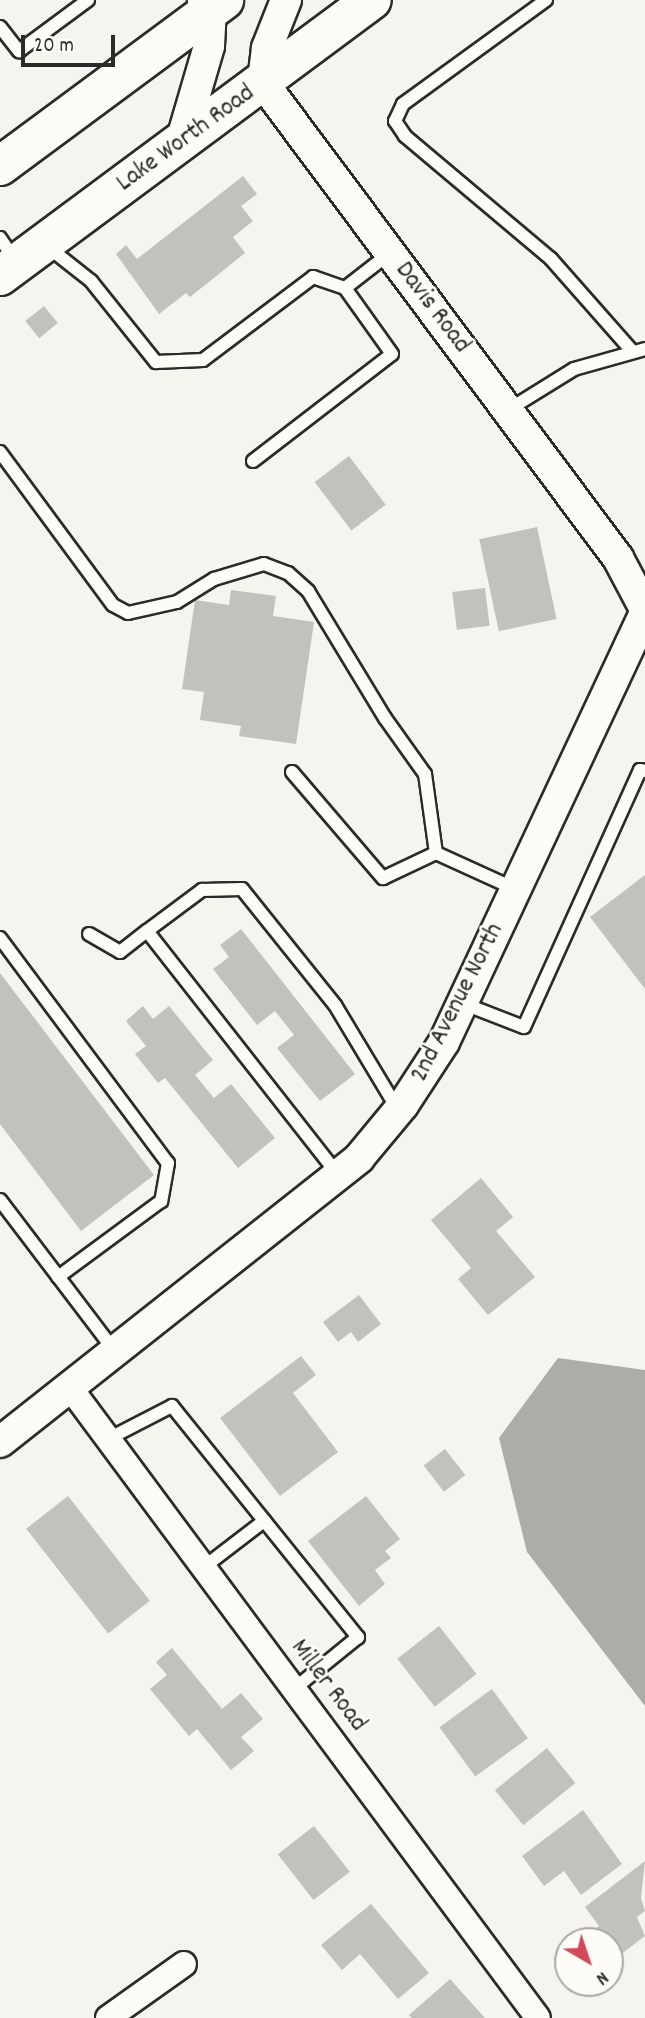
<!DOCTYPE html>
<style>
body{margin:0}
#map{position:relative;width:645px;height:2018px;overflow:hidden;background:#f5f4ef;font-family:Dekko,sans-serif}
div>[style]{position:absolute}
.water>*{inset:0;background:#adaca9}
.building>*{inset:0;background:#c2c1be;transform-origin:0 0}
.roads{filter:drop-shadow(2px 0 #2b2b2b) drop-shadow(-2px 0 #2b2b2b) drop-shadow(0 2px #2b2b2b) drop-shadow(0 -2px #2b2b2b)}
.service>*{height:12px;margin:-6px;padding:0 6px;transform-origin:6px;border-radius:6px;background:#fdfcf7}
.minor>*{height:24px;margin:-12px;padding:0 12px;transform-origin:12px;border-radius:12px;background:#fdfcf7}
.tertiary>*{height:30px;margin:-15px;padding:0 15px;transform-origin:15px;border-radius:15px;background:#fdfcf7}
.primary>*{height:38px;margin:-19px;padding:0 19px;transform-origin:19px;border-radius:19px;background:#fdfcf7}
span{translate:-50% -50%;white-space:nowrap;text-align:center;line-height:1.15;-webkit-text-stroke:5px #fdfcf7;paint-order:stroke}
.street-label{font-size:26px;color:#2b2b2b}
.north{position:absolute;left:554px;top:1927px;width:70px;height:70px;box-sizing:border-box;background:#fdfcf7;border:2px solid #a9a8a5;border-radius:50%;rotate:141deg;font-size:19px;font-weight:700;line-height:28px;text-align:center;color:#2b2b2b}
.north::after{content:'';display:block;margin:auto;width:24px;height:32px;background:#d1495b;clip-path:polygon(50% 0,100% 100%,50% 72%,0 100%)}
.scale{position:absolute;left:21px;top:35px;width:94px;height:32px;box-sizing:border-box;border:4px solid #2b2b2b;border-top:0;padding-left:9px;font-size:21px;line-height:24px;white-space:nowrap;color:#2b2b2b;-webkit-text-stroke:5px #fdfcf7;paint-order:stroke}
</style>
<div id="map">
<div class="water">
<div style="clip-path:polygon(558px 1358px,645px 1370px,645px 1706px,527px 1552px,499px 1438px)"></div>
</div>
<div class="building">
<div style="clip-path:polygon(243px 176px,257px 194px,241px 206px,253px 221px,233px 237px,245px 253px,190px 297px,186px 293px,159px 314px,116px 254px,126px 245px,137px 259px)"></div>
<div style="left:44px;top:306px;width:22px;height:24px;rotate:51deg"></div>
<div style="left:349px;top:456px;width:61px;height:43px;rotate:53deg"></div>
<div style="left:537px;top:527px;width:94px;height:59px;rotate:78deg"></div>
<div style="left:485px;top:588px;width:38px;height:33px;rotate:83deg"></div>
<div style="clip-path:polygon(231px 590px,276px 596px,273px 616px,314px 622px,296px 744px,239px 736px,241px 726px,200px 720px,204px 692px,182px 689px,195px 600px,229px 605px)"></div>
<div style="clip-path:polygon(645px 875px,645px 989px,590px 917px)"></div>
<div style="clip-path:polygon(241px 929px,355px 1074px,320px 1101px,277px 1048px,294px 1035px,275px 1011px,257px 1025px,213px 969px,229px 957px,220px 945px)"></div>
<div style="clip-path:polygon(0 973px,154px 1175px,81px 1231px,0 1124px)"></div>
<div style="clip-path:polygon(143px 1006px,153px 1019px,169px 1006px,213px 1060px,195px 1075px,214px 1098px,231px 1084px,275px 1138px,238px 1168px,165px 1078px,158px 1083px,135px 1054px,146px 1046px,126px 1021px)"></div>
<div style="clip-path:polygon(481px 1178px,513px 1217px,496px 1231px,535px 1277px,488px 1315px,458px 1279px,471px 1268px,431px 1220px)"></div>
<div style="clip-path:polygon(359px 1295px,381px 1324px,358px 1342px,351px 1332px,338px 1342px,323px 1322px)"></div>
<div style="clip-path:polygon(301px 1356px,316px 1375px,293px 1393px,338px 1452px,280px 1496px,220px 1418px)"></div>
<div style="left:445px;top:1449px;width:33px;height:27px;rotate:52deg"></div>
<div style="left:68px;top:1496px;width:133px;height:53px;rotate:52deg"></div>
<div style="clip-path:polygon(366px 1496px,400px 1539px,385px 1551px,391px 1558px,375px 1570px,385px 1584px,359px 1606px,308px 1541px)"></div>
<div style="left:439px;top:1626px;width:61px;height:53px;rotate:52deg"></div>
<div style="clip-path:polygon(172px 1648px,222px 1709px,241px 1693px,263px 1719px,241px 1737px,254px 1751px,231px 1770px,197px 1729px,189px 1736px,150px 1689px,167px 1675px,156px 1662px)"></div>
<div style="left:492px;top:1689px;width:61px;height:65px;rotate:54deg"></div>
<div style="left:547px;top:1748px;width:45px;height:67px;rotate:51deg"></div>
<div style="clip-path:polygon(583px 1810px,622px 1864px,581px 1895px,564px 1871px,544px 1886px,522px 1856px)"></div>
<div style="left:314px;top:1826px;width:58px;height:46px;rotate:52deg"></div>
<div style="clip-path:polygon(645px 1861px,641px 1898px,645px 1911px,637px 1917px,645px 1936px,611px 1962px,610px 1941px,595px 1941px,589px 1933px,599px 1926px,585px 1907px)"></div>
<div style="clip-path:polygon(371px 1904px,429px 1973px,398px 1999px,360px 1954px,342px 1970px,321px 1945px)"></div>
<div style="clip-path:polygon(450px 1979px,485px 2018px,412px 2018px,409px 2015px)"></div>
</div>
<div class="roads">
<div class="service">
<div style="left:546px;top:0;width:177px;rotate:144deg"></div>
<div style="left:403px;top:104px;width:19px;rotate:115deg"></div>
<div style="left:395px;top:121px;width:18px;rotate:56deg"></div>
<div style="left:405px;top:136px;width:191px;rotate:40.1deg"></div>
<div style="left:551px;top:259px;width:124px;rotate:48.6deg"></div>
<div style="left:0;top:27px;width:31px;rotate:52deg"></div>
<div style="left:19px;top:51px;width:86px;rotate:-36.5deg"></div>
<div style="left:0;top:238px;width:27px;rotate:56deg"></div>
<div style="left:48px;top:247px;width:55px;rotate:38.3deg"></div>
<div style="left:91px;top:281px;width:104px;rotate:51.3deg"></div>
<div style="left:156px;top:362px;width:47px;rotate:-2.4deg"></div>
<div style="left:203px;top:360px;width:138px;rotate:-37deg"></div>
<div style="left:313px;top:277px;width:34px;rotate:19deg"></div>
<div style="left:508px;top:410px;width:78px;rotate:-31.8deg"></div>
<div style="left:574px;top:369px;width:74px;rotate:-15.7deg"></div>
<div style="left:0;top:452px;width:190px;rotate:53.6deg"></div>
<div style="left:113px;top:605px;width:17px;rotate:28deg"></div>
<div style="left:128px;top:613px;width:50px;rotate:-12.7deg"></div>
<div style="left:177px;top:602px;width:44px;rotate:-31.9deg"></div>
<div style="left:214px;top:579px;width:52px;rotate:-16.7deg"></div>
<div style="left:264px;top:564px;width:26px;rotate:21deg"></div>
<div style="left:288px;top:573px;width:27px;rotate:42deg"></div>
<div style="left:308px;top:591px;width:149px;rotate:58.8deg"></div>
<div style="left:385px;top:718px;width:69px;rotate:54.5deg"></div>
<div style="left:425px;top:774px;width:80px;rotate:82.1deg"></div>
<div style="left:253px;top:461px;width:175px;rotate:-37.6deg"></div>
<div style="left:392px;top:354px;width:81px;rotate:-125.5deg"></div>
<div style="left:345px;top:288px;width:57px;rotate:-37.9deg"></div>
<div style="left:292px;top:772px;width:140px;rotate:49.4deg"></div>
<div style="left:383px;top:878px;width:59px;rotate:-25.3deg"></div>
<div style="left:436px;top:853px;width:87px;rotate:24.5deg"></div>
<div style="left:147px;top:931px;width:69px;rotate:-36.7deg"></div>
<div style="left:202px;top:890px;width:40px;rotate:-1.4deg"></div>
<div style="left:242px;top:889px;width:149px;rotate:51.3deg"></div>
<div style="left:335px;top:1005px;width:122px;rotate:59deg"></div>
<div style="left:89px;top:934px;width:36px;rotate:30deg"></div>
<div style="left:120px;top:952px;width:34px;rotate:-38deg"></div>
<div style="left:147px;top:931px;width:310px;rotate:51.9deg"></div>
<div style="left:0;top:938px;width:281px;rotate:53.3deg"></div>
<div style="left:168px;top:1163px;width:39px;rotate:100deg"></div>
<div style="left:161px;top:1201px;width:128px;rotate:143.6deg"></div>
<div style="left:462px;top:1003px;width:66px;rotate:21.2deg"></div>
<div style="left:524px;top:1027px;width:282px;rotate:-65.7deg"></div>
<div style="left:640px;top:770px;width:5px;rotate:11deg"></div>
<div style="left:0;top:1200px;width:192px;rotate:52.8deg"></div>
<div style="left:108px;top:1439px;width:72px;rotate:-27.3deg"></div>
<div style="left:172px;top:1406px;width:297px;rotate:51.2deg"></div>
<div style="left:358px;top:1637px;width:82px;rotate:140.9deg"></div>
<div style="left:204px;top:1567px;width:76px;rotate:-37.5deg"></div>
</div>
<div class="minor">
<div style="left:71px;top:1389px;width:783px;rotate:53.41deg"></div>
<div style="left:108px;top:2018px;width:93px;rotate:-35.4deg"></div>
</div>
<div class="tertiary">
<div style="left:286px;top:0;width:52px;rotate:111.6deg"></div>
<div style="left:267px;top:48px;width:35px;rotate:97deg"></div>
<div style="left:263px;top:83px;width:593px;rotate:53.23deg"></div>
<div style="left:618px;top:558px;width:58px;rotate:62.1deg"></div>
<div style="left:181px;top:142px;width:100px;rotate:-73.7deg"></div>
<div style="left:209px;top:46px;width:36px;rotate:-87deg"></div>
<div style="left:211px;top:10px;width:13px;rotate:-129deg"></div>
<div style="left:0;top:1442px;width:458px;rotate:-38.3deg"></div>
<div style="left:359px;top:1158px;width:69px;rotate:-50.3deg"></div>
<div style="left:403px;top:1105px;width:75px;rotate:-56.9deg"></div>
<div style="left:444px;top:1042px;width:474px;rotate:-64.9deg"></div>
</div>
<div class="primary">
<div style="left:0;top:166px;width:279px;rotate:-36.5deg"></div>
<div style="left:0;top:276px;width:463px;rotate:-36.6deg"></div>
</div>
</div>
<div class="street-label">
<span style="left:186px;top:139px;rotate:-36deg">Lake Worth Road</span>
<span style="left:432px;top:308px;rotate:53deg">Davis Road</span>
<span style="left:458px;top:1003px;rotate:-63deg">2nd Avenue North</span>
<span style="left:328px;top:1686px;rotate:53deg">Miller Road</span>
</div>
<div class="north">N</div>
<div class="scale">20 m</div>
</div>
